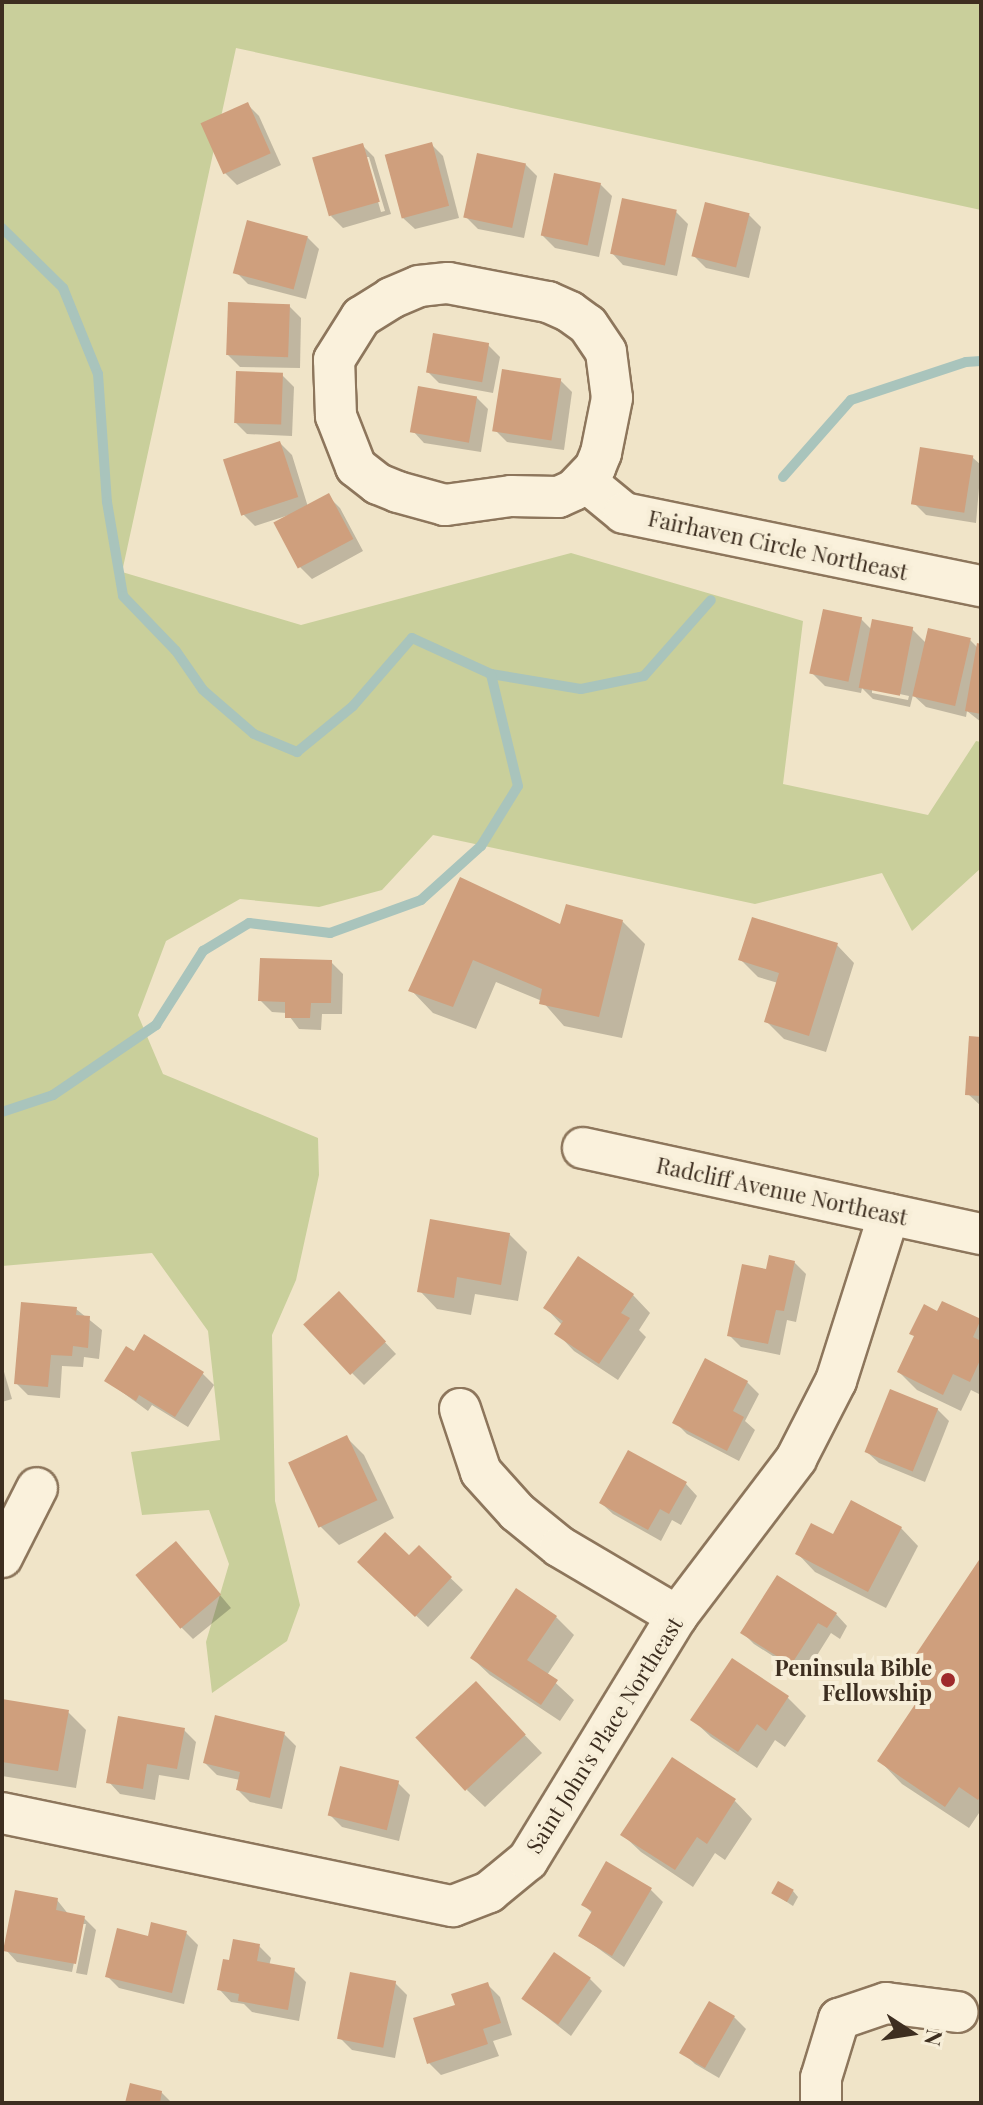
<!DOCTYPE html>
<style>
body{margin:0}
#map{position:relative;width:983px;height:2105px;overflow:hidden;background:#f0e4c8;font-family:"Playfair Display",serif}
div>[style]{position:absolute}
.green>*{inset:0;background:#c9cf9b}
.shadow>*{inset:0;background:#0003}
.stream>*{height:10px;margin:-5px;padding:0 5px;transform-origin:5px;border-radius:5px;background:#a9c4bc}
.building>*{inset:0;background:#cf9f7d;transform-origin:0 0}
.roads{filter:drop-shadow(2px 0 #8d765c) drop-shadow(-2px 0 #8d765c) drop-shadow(0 2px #8d765c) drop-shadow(0 -2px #8d765c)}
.minor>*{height:40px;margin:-20px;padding:0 20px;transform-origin:20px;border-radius:20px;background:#faf1dc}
.dots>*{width:22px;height:22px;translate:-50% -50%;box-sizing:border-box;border:4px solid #f7eed8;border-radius:50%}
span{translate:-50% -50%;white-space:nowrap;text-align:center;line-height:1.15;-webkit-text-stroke:8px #f7eed8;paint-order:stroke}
.street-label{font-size:22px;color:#3d2e20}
.poi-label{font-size:22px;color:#3d2e20;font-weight:700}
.right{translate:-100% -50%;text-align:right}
.frame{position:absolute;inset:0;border:4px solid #3d2e20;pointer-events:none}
.north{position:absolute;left:871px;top:1993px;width:80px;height:80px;-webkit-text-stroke:6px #f7eed8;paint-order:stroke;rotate:102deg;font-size:22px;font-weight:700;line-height:32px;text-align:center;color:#3d2e20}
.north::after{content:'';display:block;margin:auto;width:28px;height:36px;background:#3d2e20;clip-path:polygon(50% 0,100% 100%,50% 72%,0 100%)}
</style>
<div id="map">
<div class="green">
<div style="clip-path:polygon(2px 2px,981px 2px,981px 210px,236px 48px,122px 572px,301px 625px,571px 553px,803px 621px,783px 784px,928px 815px,976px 741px,981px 742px,981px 868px,912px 931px,882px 873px,755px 904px,433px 835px,382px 890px,319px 907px,240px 899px,166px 941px,138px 1015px,163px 1074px,318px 1138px,319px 1175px,296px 1280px,272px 1335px,275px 1501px,300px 1605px,287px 1641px,212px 1693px,206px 1642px,229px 1564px,209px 1510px,142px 1515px,131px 1452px,220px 1440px,208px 1331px,152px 1253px,2px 1266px)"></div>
</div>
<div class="shadow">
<div style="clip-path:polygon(247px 104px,259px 116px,281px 165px,237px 185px,225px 173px)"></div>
<div style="clip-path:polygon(431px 144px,443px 156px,459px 218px,415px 229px,403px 218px)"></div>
<div style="clip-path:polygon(evenodd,363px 146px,374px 157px,391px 214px,343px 228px,331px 216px,363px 146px,365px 157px,369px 157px,385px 211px,381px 212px,365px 157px)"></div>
<div style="clip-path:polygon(525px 164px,537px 176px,524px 238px,478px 229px,466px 217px)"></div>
<div style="clip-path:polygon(600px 184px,612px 196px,599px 257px,555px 248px,543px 236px)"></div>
<div style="clip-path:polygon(676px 212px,688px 224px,677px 276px,623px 265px,612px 253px)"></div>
<div style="clip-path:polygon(749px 215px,761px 227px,749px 278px,706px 268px,694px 256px)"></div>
<div style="clip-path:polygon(307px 237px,319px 249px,306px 299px,248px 284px,236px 272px)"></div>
<div style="clip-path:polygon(289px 306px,301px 318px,300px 368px,240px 367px,228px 355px)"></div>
<div style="clip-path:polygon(488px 345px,500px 357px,493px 393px,439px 383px,427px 371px)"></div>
<div style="clip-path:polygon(282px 375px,294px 387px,292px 436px,247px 434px,235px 422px)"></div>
<div style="clip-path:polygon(560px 380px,572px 392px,564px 450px,507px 442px,495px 430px)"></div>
<div style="clip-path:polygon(476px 397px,488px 409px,481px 452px,424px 443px,413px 431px)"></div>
<div style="clip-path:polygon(280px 443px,292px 455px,308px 507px,328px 496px,340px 508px,363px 551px,312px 579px,300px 567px,289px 515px,255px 526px,243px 514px)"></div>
<div style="clip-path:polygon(972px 457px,981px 465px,976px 523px,926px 515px,914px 503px)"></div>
<div style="clip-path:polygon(evenodd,861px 619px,872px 630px,912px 629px,926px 643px,970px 640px,978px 648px,981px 646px,981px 722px,967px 711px,966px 717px,926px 707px,913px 695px,910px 707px,873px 699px,862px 688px,861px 693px,825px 686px,813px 674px,861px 619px,872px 688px,909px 696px,908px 700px,872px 693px,872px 688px)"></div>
<div style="clip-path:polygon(461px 880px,561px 927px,622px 921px,645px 944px,622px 1038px,564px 1026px,542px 1001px,496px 982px,476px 1029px,433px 1013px,411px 990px)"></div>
<div style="clip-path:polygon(837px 945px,854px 963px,826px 1052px,784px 1039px,766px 1021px,778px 983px,758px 977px,740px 959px)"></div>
<div style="clip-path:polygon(331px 962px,343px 974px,342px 1014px,322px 1014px,321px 1030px,299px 1029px,287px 1013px,272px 1012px,260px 1000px)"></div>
<div style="clip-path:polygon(981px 1039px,981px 1106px,968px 1094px)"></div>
<div style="clip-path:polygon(509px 1234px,527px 1252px,518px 1301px,475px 1294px,471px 1315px,437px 1309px,420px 1291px)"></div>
<div style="clip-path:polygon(794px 1262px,806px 1274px,796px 1322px,787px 1320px,780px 1355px,741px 1347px,729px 1335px,768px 1271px)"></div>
<div style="clip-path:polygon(633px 1295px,650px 1313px,639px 1330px,646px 1337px,618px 1380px,574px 1351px,557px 1333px,562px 1325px,545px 1307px)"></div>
<div style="clip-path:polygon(943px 1303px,981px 1322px,981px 1395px,971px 1390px,961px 1411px,917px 1390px,899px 1372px)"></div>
<div style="clip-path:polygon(351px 1306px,396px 1354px,364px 1385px,352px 1373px)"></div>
<div style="clip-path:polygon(76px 1309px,102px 1330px,99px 1359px,84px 1357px,83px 1367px,62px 1366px,60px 1398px,28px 1395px,16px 1383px)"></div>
<div style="clip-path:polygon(2px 1365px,12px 1399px,2px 1402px)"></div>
<div style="clip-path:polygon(202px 1373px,214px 1385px,188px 1427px,152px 1405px,148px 1411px,107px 1381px)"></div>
<div style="clip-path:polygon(747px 1382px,759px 1394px,745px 1421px,755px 1430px,739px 1461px,687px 1434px,675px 1422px)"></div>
<div style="clip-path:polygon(937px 1409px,949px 1421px,925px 1482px,879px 1463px,867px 1452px)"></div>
<div style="clip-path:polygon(346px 1437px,364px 1455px,394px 1518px,339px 1545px,321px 1527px,291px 1464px)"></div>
<div style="clip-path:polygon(686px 1484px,697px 1496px,681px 1525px,672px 1520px,661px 1541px,613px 1514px,601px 1503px)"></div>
<div style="clip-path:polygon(901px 1528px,918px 1546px,886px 1608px,815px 1572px,798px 1554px,834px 1537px)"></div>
<div style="clip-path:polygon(176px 1543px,231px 1608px,193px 1639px,181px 1627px)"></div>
<div style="clip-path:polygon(419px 1548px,463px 1590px,428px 1627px,360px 1562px,409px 1558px)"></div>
<div style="clip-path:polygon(981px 1560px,981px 1810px,969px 1828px,902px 1784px,880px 1761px,926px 1692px,906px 1672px)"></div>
<div style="clip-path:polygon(836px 1614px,847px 1626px,840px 1639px,831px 1633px,804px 1676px,754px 1644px,742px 1632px)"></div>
<div style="clip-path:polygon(556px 1617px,574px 1635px,547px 1675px,574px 1700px,560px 1721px,490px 1675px,472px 1658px)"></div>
<div style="clip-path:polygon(732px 1661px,788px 1698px,806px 1716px,785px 1747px,775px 1740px,757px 1768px,711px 1737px,693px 1720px)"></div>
<div style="clip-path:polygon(2px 1701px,68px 1712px,86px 1730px,76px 1788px,2px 1776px)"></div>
<div style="clip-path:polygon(493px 1702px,542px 1753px,485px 1807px,467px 1790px)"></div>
<div style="clip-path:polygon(184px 1730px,196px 1742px,189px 1780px,159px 1775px,155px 1800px,120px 1794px,109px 1782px)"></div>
<div style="clip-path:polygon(284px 1734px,296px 1746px,282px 1809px,250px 1802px,238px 1790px,240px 1780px,217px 1775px,205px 1763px)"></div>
<div style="clip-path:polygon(398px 1783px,410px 1795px,399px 1841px,342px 1827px,330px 1815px)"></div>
<div style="clip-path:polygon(735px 1801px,752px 1819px,725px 1860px,715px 1853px,693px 1887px,641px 1852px,623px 1835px)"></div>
<div style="clip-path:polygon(651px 1890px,663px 1902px,624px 1967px,581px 1936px,593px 1914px,583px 1904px)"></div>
<div style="clip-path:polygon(793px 1891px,798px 1897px,793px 1906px,773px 1893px)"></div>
<div style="clip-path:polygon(57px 1900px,69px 1915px,84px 1918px,96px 1930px,87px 1975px,76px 1973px,86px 1924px,82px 1924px,72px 1972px,17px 1962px,6px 1950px)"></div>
<div style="clip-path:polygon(186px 1933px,198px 1945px,184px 2004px,119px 1988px,107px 1976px)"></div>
<div style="clip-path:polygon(259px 1946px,271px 1958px,269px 1966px,294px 1970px,306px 1982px,299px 2021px,252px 2012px,244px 2004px,231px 2002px,220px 1990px,231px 1962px)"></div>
<div style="clip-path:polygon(590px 1979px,602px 1991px,571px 2036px,524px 1999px)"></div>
<div style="clip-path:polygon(395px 1983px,407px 1995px,395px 2058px,352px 2050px,340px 2038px)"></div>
<div style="clip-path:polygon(488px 1985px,500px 1997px,512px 2035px,493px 2041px,499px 2056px,441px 2075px,429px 2063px,457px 2006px)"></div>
<div style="clip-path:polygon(734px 2017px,746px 2029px,719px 2078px,695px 2064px,683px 2053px)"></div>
<div style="clip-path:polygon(161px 2092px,172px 2103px,127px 2103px)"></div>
</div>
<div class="stream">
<div style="left:2px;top:228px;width:86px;rotate:44.5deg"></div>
<div style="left:63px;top:288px;width:93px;rotate:67.9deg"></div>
<div style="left:98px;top:374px;width:128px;rotate:86deg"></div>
<div style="left:107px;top:502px;width:95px;rotate:80.3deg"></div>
<div style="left:123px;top:596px;width:76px;rotate:46.1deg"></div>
<div style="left:176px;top:651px;width:47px;rotate:55.3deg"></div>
<div style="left:203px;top:690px;width:67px;rotate:40.8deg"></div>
<div style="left:254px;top:734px;width:47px;rotate:22.7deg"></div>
<div style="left:297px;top:752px;width:72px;rotate:-39.4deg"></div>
<div style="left:353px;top:706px;width:90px;rotate:-49.1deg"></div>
<div style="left:412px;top:638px;width:87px;rotate:24.5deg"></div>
<div style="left:491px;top:674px;width:91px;rotate:9.5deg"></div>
<div style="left:581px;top:689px;width:64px;rotate:-11.7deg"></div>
<div style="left:644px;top:676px;width:101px;rotate:-48.6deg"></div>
<div style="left:783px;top:477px;width:103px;rotate:-48.6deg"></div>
<div style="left:851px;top:400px;width:121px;rotate:-18.3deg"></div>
<div style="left:966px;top:362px;width:15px;rotate:-4deg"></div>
<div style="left:2px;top:1112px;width:54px;rotate:-18.4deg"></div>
<div style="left:53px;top:1095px;width:125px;rotate:-34.2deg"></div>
<div style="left:156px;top:1025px;width:88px;rotate:-57.6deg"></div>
<div style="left:203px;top:951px;width:54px;rotate:-31.3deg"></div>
<div style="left:249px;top:923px;width:82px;rotate:7deg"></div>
<div style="left:330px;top:933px;width:97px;rotate:-19.9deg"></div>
<div style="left:421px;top:900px;width:81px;rotate:-42deg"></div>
<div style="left:481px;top:846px;width:70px;rotate:-58.3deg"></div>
<div style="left:518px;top:786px;width:115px;rotate:-103.6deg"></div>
</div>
<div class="building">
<div style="left:248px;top:102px;width:56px;height:52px;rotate:66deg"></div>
<div style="left:432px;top:142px;width:66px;height:49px;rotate:75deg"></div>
<div style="left:363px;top:143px;width:61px;height:53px;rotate:74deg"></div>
<div style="left:477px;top:153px;width:50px;height:66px;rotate:12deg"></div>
<div style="left:554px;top:173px;width:48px;height:64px;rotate:12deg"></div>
<div style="left:622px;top:198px;width:56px;height:57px;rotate:12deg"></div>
<div style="left:705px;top:202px;width:46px;height:56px;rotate:14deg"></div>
<div style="left:247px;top:220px;width:63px;height:55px;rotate:15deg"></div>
<div style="left:228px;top:302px;width:62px;height:53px;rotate:2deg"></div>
<div style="left:433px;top:333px;width:57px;height:40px;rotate:10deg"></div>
<div style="left:502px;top:369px;width:60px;height:63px;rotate:9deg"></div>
<div style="left:236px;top:371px;width:47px;height:52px;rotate:2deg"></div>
<div style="left:418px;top:386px;width:60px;height:47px;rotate:10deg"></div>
<div style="left:280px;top:441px;width:59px;height:60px;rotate:72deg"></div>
<div style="left:920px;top:447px;width:54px;height:58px;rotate:9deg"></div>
<div style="left:329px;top:493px;width:52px;height:63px;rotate:62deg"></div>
<div style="left:823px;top:609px;width:40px;height:66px;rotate:12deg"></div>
<div style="left:872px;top:619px;width:42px;height:70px;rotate:11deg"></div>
<div style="left:928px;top:628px;width:44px;height:70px;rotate:13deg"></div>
<div style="clip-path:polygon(977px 643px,981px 644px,981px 714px,965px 711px)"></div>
<div style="clip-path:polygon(460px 877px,560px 924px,566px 904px,623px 920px,599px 1017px,539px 1004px,542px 989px,473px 960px,453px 1007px,408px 991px)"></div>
<div style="clip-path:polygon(752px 917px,838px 943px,809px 1036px,764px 1022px,779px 973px,738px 960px)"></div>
<div style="clip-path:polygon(260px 958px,332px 960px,331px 1003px,311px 1003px,310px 1018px,285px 1018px,285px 1002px,258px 1001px)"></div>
<div style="clip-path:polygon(969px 1036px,981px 1037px,981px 1096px,965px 1095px)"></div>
<div style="clip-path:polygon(430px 1219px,510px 1233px,501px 1285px,457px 1277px,454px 1298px,417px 1292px)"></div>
<div style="clip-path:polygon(769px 1255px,795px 1261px,784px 1311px,776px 1310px,768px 1344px,727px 1336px,742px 1264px,766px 1269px)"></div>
<div style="clip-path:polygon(578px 1256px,634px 1294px,621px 1313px,630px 1318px,599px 1364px,554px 1334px,563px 1321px,543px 1308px)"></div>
<div style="left:339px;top:1291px;width:69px;height:49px;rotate:47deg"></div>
<div style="clip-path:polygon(942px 1301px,981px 1319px,973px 1337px,981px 1341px,981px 1358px,970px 1382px,953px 1374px,943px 1395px,897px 1372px,914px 1336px,909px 1334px,924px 1304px,937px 1311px)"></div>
<div style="clip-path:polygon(21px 1302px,77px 1307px,76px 1315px,90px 1316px,88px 1348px,73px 1346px,72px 1356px,51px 1355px,48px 1387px,14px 1384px)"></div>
<div style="clip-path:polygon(144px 1334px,204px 1372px,175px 1417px,139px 1395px,136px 1401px,104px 1381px,126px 1346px,134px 1351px)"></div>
<div style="clip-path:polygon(705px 1358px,748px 1381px,733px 1411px,744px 1417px,727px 1451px,672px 1423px)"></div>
<div style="left:890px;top:1389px;width:52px;height:68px;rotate:22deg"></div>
<div style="left:347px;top:1435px;width:72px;height:65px;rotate:65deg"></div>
<div style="clip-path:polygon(628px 1450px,687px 1482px,669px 1514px,660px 1509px,648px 1530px,599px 1503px)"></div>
<div style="clip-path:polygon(851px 1500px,902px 1527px,868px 1592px,795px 1554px,811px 1523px,833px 1534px)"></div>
<div style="clip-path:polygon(385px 1532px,409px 1555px,419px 1545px,452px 1577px,415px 1617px,357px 1562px)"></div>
<div style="left:176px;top:1541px;width:70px;height:53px;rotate:50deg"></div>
<div style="clip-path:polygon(981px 1557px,981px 1795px,978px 1800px,959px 1787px,945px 1807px,877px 1761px,926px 1688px,904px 1672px)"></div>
<div style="clip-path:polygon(777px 1575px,837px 1613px,827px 1628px,818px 1623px,791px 1665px,740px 1633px)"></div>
<div style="clip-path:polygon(516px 1588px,557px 1616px,527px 1660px,558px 1680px,541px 1705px,470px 1658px)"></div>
<div style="clip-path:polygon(732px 1658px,789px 1696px,766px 1731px,757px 1724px,738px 1752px,690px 1720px)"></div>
<div style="left:476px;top:1681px;width:73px;height:83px;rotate:47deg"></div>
<div style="clip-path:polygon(2px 1699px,69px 1710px,58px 1771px,2px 1762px)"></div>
<div style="clip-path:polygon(215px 1715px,285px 1732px,270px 1798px,236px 1790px,240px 1772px,203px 1763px)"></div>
<div style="clip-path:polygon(118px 1716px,185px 1728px,177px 1769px,147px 1764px,143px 1789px,106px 1783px)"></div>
<div style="clip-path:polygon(672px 1757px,736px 1799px,707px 1844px,697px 1837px,675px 1870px,620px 1835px)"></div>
<div style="left:340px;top:1766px;width:61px;height:51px;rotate:14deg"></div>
<div style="clip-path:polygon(606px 1861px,652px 1888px,612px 1956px,578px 1936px,592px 1911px,581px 1905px)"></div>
<div style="left:778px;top:1881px;width:18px;height:14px;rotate:29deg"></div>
<div style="clip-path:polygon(15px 1890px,58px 1898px,56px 1910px,85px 1916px,76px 1964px,3px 1951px)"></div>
<div style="clip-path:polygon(151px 1922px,187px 1931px,172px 1993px,105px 1977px,117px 1928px,148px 1936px)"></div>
<div style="clip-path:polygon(233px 1939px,260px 1944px,257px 1961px,295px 1968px,288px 2010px,238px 2001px,239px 1994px,217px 1990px,223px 1959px,229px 1960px)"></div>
<div style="left:554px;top:1952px;width:45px;height:57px;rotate:35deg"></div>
<div style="left:350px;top:1972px;width:47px;height:68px;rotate:11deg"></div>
<div style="clip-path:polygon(488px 1982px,501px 2023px,483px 2029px,488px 2044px,427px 2064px,413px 2018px,455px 2005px,451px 1994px)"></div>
<div style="left:709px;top:2001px;width:30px;height:60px;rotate:30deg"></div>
<div style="clip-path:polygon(130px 2083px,162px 2091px,160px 2103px,125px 2103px)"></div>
</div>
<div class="roads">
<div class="minor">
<div style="left:448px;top:283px;width:102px;rotate:10.8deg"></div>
<div style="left:548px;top:302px;width:24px;rotate:24deg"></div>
<div style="left:570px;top:312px;width:22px;rotate:36deg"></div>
<div style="left:588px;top:325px;width:32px;rotate:56deg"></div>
<div style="left:606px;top:352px;width:46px;rotate:82.6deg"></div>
<div style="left:612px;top:398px;width:56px;rotate:101.3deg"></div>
<div style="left:601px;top:453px;width:16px;rotate:112deg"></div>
<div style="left:595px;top:468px;width:30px;rotate:134deg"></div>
<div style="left:574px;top:490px;width:17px;rotate:156deg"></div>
<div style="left:558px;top:497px;width:47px;rotate:-178.8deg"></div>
<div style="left:511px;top:496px;width:67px;rotate:172.2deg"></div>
<div style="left:445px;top:505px;width:49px;rotate:-164.5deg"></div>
<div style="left:398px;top:492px;width:22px;rotate:-158deg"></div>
<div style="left:378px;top:484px;width:28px;rotate:-142deg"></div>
<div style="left:356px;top:467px;width:55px;rotate:-111.4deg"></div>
<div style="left:336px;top:416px;width:56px;rotate:-92deg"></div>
<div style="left:334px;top:360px;width:51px;rotate:-57.9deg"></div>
<div style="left:361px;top:317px;width:36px;rotate:-32deg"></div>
<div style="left:391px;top:298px;width:30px;rotate:-23deg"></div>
<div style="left:419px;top:286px;width:29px;rotate:-6deg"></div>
<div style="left:585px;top:481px;width:50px;rotate:39.4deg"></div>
<div style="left:624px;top:513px;width:364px;rotate:11.6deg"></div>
<div style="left:583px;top:1148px;width:407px;rotate:12.2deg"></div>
<div style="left:460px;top:1409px;width:66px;rotate:71.6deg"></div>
<div style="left:481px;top:1472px;width:54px;rotate:48deg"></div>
<div style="left:517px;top:1512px;width:55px;rotate:39.1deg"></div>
<div style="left:560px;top:1547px;width:136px;rotate:30.5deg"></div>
<div style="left:2px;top:1557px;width:77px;rotate:-63.1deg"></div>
<div style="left:2px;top:1813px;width:460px;rotate:11.7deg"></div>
<div style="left:453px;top:1906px;width:39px;rotate:-21deg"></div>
<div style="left:489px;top:1892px;width:50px;rotate:-39.4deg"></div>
<div style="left:528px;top:1860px;width:286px;rotate:-58.6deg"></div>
<div style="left:677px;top:1616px;width:197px;rotate:-52.8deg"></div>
<div style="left:796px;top:1459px;width:88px;rotate:-62.9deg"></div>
<div style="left:836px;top:1381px;width:175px;rotate:-72.4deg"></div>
<div style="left:821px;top:2103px;width:25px;rotate:-90deg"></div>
<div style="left:821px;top:2078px;width:62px;rotate:-73deg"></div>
<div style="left:839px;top:2019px;width:50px;rotate:-18.8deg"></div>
<div style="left:886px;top:2003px;width:72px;rotate:7.2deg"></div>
</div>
</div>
<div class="dots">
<div style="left:948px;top:1680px;background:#9e2a2b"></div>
</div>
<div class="street-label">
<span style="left:778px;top:545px;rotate:12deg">Fairhaven Circle Northeast</span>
<span style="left:782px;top:1191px;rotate:12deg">Radcliff Avenue Northeast</span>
<span style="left:604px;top:1735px;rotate:-58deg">Saint John's Place Northeast</span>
</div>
<div class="poi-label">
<span class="right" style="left:932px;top:1680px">Peninsula Bible<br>Fellowship</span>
</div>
<div class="frame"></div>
<div class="north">N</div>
</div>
